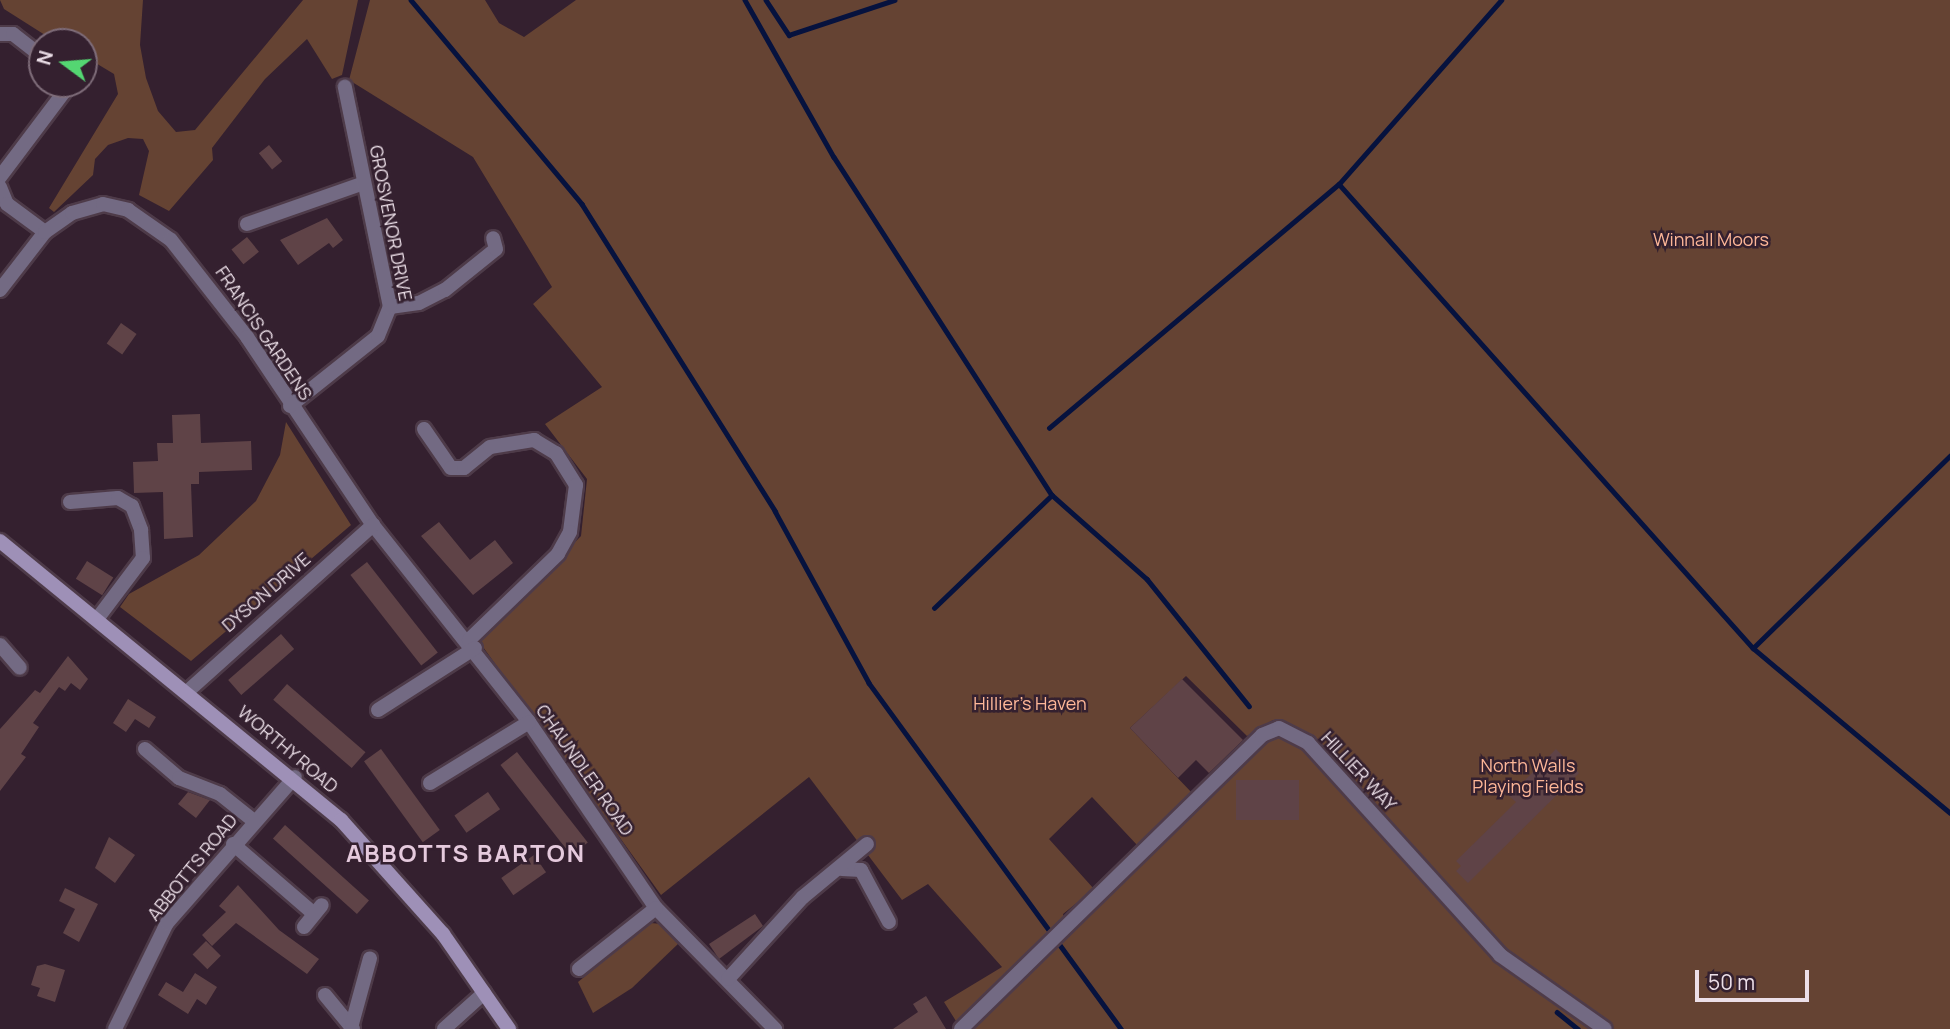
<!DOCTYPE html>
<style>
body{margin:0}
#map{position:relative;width:1950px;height:1029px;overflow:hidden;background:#34202f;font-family:Manrope,sans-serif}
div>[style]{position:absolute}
.green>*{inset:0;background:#654333}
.stream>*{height:4.5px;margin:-2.25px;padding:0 2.25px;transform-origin:2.25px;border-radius:2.25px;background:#06123e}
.building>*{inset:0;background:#5f4347;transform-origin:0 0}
.roads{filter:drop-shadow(2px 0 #4e3b49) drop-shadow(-2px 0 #4e3b49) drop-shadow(0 2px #4e3b49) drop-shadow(0 -2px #4e3b49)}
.street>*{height:14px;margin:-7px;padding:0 7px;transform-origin:7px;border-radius:7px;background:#736a83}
.secondary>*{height:14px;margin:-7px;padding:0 7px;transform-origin:7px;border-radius:7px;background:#9e90b7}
span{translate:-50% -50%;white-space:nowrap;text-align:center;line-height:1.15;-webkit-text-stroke:5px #34202f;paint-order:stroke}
.street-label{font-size:18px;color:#ecdfe8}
.park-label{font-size:18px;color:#feb798}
.district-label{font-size:24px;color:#e5cadd;font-weight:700;letter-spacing:2px}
.north{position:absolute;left:28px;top:28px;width:70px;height:70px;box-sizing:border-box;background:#34202f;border:2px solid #7e6c79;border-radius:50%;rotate:286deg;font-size:19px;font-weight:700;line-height:28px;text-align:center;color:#ecdfe8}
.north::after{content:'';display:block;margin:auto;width:24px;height:32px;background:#54d672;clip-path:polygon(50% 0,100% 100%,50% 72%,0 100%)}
.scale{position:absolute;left:1695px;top:970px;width:114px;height:32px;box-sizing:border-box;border:4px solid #ecdfe8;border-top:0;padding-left:9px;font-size:21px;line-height:24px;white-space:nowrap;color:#ecdfe8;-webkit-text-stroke:5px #34202f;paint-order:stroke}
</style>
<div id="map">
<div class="green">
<div style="clip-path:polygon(0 0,143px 0,140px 45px,146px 78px,158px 111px,176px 132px,195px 130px,303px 0,358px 0,342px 75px,332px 79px,307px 39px,265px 79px,212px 148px,213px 160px,169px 211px,139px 195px,149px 151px,143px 139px,128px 138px,108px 145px,95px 159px,93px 175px,54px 212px,49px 208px,118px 94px,114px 74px,84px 56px,84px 42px,56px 42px,4px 9px)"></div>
<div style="clip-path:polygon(evenodd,370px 0,485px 0,499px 23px,524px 37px,576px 0,1950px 0,1950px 1029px,961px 1029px,944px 1002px,1002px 967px,928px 884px,902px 900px,809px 777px,661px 895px,478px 640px,581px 536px,587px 479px,545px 424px,602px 387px,533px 304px,552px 287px,473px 157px,349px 80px,370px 0,1186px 676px,1247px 736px,1273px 720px,1279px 728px,1065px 923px,1063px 914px,1094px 889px,1049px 839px,1092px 797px,1138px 846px,1193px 794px,1130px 728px,1186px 676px)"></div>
<div style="clip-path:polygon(286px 422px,351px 525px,191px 661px,120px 607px,129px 594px,199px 555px,256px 501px,280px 455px)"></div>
<div style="clip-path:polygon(650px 923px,663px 924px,679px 943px,632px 988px,593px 1013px,578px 982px)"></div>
</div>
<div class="stream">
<div style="left:411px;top:0;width:266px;rotate:50deg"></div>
<div style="left:582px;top:204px;width:363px;rotate:57.8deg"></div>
<div style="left:775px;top:511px;width:196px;rotate:61.3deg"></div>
<div style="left:869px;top:683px;width:428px;rotate:53.9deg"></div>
<div style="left:745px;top:0;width:180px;rotate:60.5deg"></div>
<div style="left:834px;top:157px;width:402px;rotate:57.2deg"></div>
<div style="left:1052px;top:495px;width:127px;rotate:41.5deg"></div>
<div style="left:1147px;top:579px;width:163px;rotate:51.2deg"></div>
<div style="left:766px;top:0;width:42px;rotate:56.7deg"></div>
<div style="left:789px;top:35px;width:111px;rotate:-18.4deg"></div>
<div style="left:1339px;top:184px;width:245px;rotate:-48.6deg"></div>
<div style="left:1049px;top:428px;width:379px;rotate:-40.1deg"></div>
<div style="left:1339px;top:184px;width:622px;rotate:48.26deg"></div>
<div style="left:1753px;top:648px;width:257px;rotate:39.9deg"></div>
<div style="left:934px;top:608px;width:163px;rotate:-43.8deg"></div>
<div style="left:1753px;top:648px;width:275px;rotate:-44.3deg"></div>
<div style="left:1557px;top:1012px;width:27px;rotate:39deg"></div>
</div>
<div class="building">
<div style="left:269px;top:145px;width:21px;height:13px;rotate:51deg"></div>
<div style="clip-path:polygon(327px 218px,343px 240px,333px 248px,329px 243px,298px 265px,280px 240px)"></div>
<div style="left:247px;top:237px;width:19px;height:20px;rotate:51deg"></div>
<div style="left:121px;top:323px;width:19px;height:25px;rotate:35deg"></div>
<div style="clip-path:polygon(200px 414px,201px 443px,251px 441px,252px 470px,199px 472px,199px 484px,191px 484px,193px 537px,164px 539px,163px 492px,134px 493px,133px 462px,158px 461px,157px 443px,173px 443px,172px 415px)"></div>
<div style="clip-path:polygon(439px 522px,470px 560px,495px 540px,513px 563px,473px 595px,421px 536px)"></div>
<div style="left:87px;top:561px;width:31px;height:21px;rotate:32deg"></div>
<div style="left:367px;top:562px;width:115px;height:21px;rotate:52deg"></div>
<div style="left:281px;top:634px;width:20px;height:70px;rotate:49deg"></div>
<div style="clip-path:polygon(68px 656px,88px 679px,80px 690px,71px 683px,65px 691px,59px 687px,33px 723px,39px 727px,21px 754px,26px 757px,0 791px,0 729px,35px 690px,40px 693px)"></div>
<div style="clip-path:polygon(1182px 679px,1243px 740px,1209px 773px,1196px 760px,1178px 778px,1130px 728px)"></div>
<div style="left:287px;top:684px;width:104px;height:21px;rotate:41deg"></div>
<div style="clip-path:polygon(128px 699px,156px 717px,149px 728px,135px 719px,126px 732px,113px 723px)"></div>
<div style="left:381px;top:749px;width:100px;height:21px;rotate:54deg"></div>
<div style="clip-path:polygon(1556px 749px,1579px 773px,1468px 883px,1456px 871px,1461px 866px,1456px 861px,1516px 802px,1509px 796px)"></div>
<div style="left:517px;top:752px;width:115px;height:21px;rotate:52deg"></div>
<div style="left:1236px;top:780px;width:63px;height:40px"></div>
<div style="clip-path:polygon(188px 792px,210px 800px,196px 818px,178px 804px)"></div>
<div style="left:488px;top:792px;width:21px;height:41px;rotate:55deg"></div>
<div style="left:285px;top:825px;width:113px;height:18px;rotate:42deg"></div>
<div style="clip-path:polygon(109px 837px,135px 855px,115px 883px,95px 868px)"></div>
<div style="left:534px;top:855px;width:21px;height:40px;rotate:55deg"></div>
<div style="clip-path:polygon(238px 885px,279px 930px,319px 959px,307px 974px,236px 923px,212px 946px,202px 935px,226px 912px,219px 906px)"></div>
<div style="clip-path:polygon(65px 888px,98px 904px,79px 942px,63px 933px,75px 909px,59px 901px)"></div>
<div style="clip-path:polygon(755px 914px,763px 926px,719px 959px,709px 944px)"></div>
<div style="left:206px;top:941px;width:21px;height:19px;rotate:45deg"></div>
<div style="clip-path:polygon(45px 964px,65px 970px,55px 1002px,37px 996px,40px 988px,31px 985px,37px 966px)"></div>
<div style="clip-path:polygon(195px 973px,217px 987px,206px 1005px,197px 999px,188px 1014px,158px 995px,166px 982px,183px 992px)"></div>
<div style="clip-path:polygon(926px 996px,946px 1029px,893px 1029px,918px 1012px,913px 1004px)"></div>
</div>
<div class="roads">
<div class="street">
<div style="left:0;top:34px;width:13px"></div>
<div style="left:13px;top:34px;width:37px;rotate:38deg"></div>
<div style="left:0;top:177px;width:116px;rotate:-53deg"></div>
<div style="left:0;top:187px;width:18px;rotate:68deg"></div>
<div style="left:7px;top:204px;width:47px;rotate:36.4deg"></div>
<div style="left:247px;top:224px;width:124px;rotate:-19.3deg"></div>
<div style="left:0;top:290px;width:73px;rotate:-52.2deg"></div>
<div style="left:45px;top:232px;width:33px;rotate:-35deg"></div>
<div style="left:72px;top:213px;width:32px;rotate:-16deg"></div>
<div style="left:103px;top:204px;width:26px;rotate:13deg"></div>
<div style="left:128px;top:210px;width:52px;rotate:34.9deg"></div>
<div style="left:171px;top:240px;width:123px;rotate:51.9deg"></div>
<div style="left:247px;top:337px;width:226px;rotate:56.2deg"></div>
<div style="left:373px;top:525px;width:251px;rotate:51.6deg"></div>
<div style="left:529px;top:722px;width:225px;rotate:55.7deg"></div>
<div style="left:656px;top:908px;width:170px;rotate:45.5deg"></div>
<div style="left:390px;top:307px;width:29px;rotate:-8deg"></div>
<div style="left:419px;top:303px;width:29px;rotate:-27deg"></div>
<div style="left:445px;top:290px;width:65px;rotate:-38.8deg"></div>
<div style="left:496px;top:249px;width:11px;rotate:-105deg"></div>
<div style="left:290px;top:406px;width:112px;rotate:-38.5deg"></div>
<div style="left:378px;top:336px;width:31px;rotate:-68deg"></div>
<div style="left:390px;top:307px;width:225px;rotate:-101.6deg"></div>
<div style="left:424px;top:429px;width:47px;rotate:55.3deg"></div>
<div style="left:451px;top:468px;width:13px"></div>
<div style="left:464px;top:468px;width:33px;rotate:-39deg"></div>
<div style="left:490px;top:447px;width:45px;rotate:-9deg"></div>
<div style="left:534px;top:440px;width:26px;rotate:31deg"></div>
<div style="left:556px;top:453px;width:38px;rotate:58deg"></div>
<div style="left:576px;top:485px;width:47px;rotate:97.3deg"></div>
<div style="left:570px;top:532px;width:25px;rotate:119deg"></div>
<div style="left:558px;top:554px;width:124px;rotate:136deg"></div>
<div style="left:70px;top:502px;width:48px;rotate:-4.8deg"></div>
<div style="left:118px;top:498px;width:16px;rotate:30deg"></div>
<div style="left:132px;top:506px;width:26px;rotate:69deg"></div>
<div style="left:141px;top:530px;width:28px;rotate:86deg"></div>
<div style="left:143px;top:558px;width:76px;rotate:127deg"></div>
<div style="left:0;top:645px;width:30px;rotate:49deg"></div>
<div style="left:188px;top:691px;width:249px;rotate:-41.9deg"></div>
<div style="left:378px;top:710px;width:115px;rotate:-32.6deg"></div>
<div style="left:145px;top:749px;width:45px;rotate:40.5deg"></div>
<div style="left:179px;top:778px;width:44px;rotate:21.3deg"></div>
<div style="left:220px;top:794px;width:43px;rotate:38.5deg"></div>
<div style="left:430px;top:783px;width:116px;rotate:-31.6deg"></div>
<div style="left:233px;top:844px;width:107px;rotate:40.8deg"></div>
<div style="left:842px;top:869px;width:19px;rotate:3deg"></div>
<div style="left:861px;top:870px;width:59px;rotate:61.7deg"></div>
<div style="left:304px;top:927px;width:28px;rotate:-51deg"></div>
<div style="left:579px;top:969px;width:98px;rotate:-38.4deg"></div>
<div style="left:728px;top:979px;width:111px;rotate:-47.6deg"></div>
<div style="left:803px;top:897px;width:83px;rotate:-39.6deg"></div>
<div style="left:325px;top:995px;width:44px;rotate:50.5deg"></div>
<div style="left:352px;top:1024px;width:68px;rotate:-74.7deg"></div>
<div style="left:115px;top:1029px;width:118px;rotate:-63.9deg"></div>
<div style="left:167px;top:923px;width:194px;rotate:-48.8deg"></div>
<div style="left:444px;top:1029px;width:54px;rotate:-42deg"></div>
<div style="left:961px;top:1029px;width:421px;rotate:-44.3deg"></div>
<div style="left:1262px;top:735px;width:18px;rotate:-22deg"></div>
<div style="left:1279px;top:728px;width:33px;rotate:27deg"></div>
<div style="left:1308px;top:743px;width:286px;rotate:47.8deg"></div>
<div style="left:1500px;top:955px;width:128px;rotate:35.2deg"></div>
</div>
<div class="secondary">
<div style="left:0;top:541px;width:441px;rotate:39.3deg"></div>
<div style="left:341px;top:820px;width:153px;rotate:48.2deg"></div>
<div style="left:443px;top:934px;width:116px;rotate:55.2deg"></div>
</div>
</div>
<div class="street-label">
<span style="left:391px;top:223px;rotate:79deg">GROSVENOR DRIVE</span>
<span style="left:264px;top:333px;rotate:56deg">FRANCIS GARDENS</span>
<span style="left:266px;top:592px;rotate:-41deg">DYSON DRIVE</span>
<span style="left:288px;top:749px;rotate:40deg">WORTHY ROAD</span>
<span style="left:585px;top:770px;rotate:55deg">CHAUNDLER ROAD</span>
<span style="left:1359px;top:771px;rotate:47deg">HILLIER WAY</span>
<span style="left:192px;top:867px;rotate:-51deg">ABBOTTS ROAD</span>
</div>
<div class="park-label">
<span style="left:1711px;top:239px">Winnall Moors</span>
<span style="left:1030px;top:703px">Hillier's Haven</span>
<span style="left:1528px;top:776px">North Walls<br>Playing Fields</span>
</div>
<div class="district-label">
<span style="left:466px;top:853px">ABBOTTS BARTON</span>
</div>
<div class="north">N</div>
<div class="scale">50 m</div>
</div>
